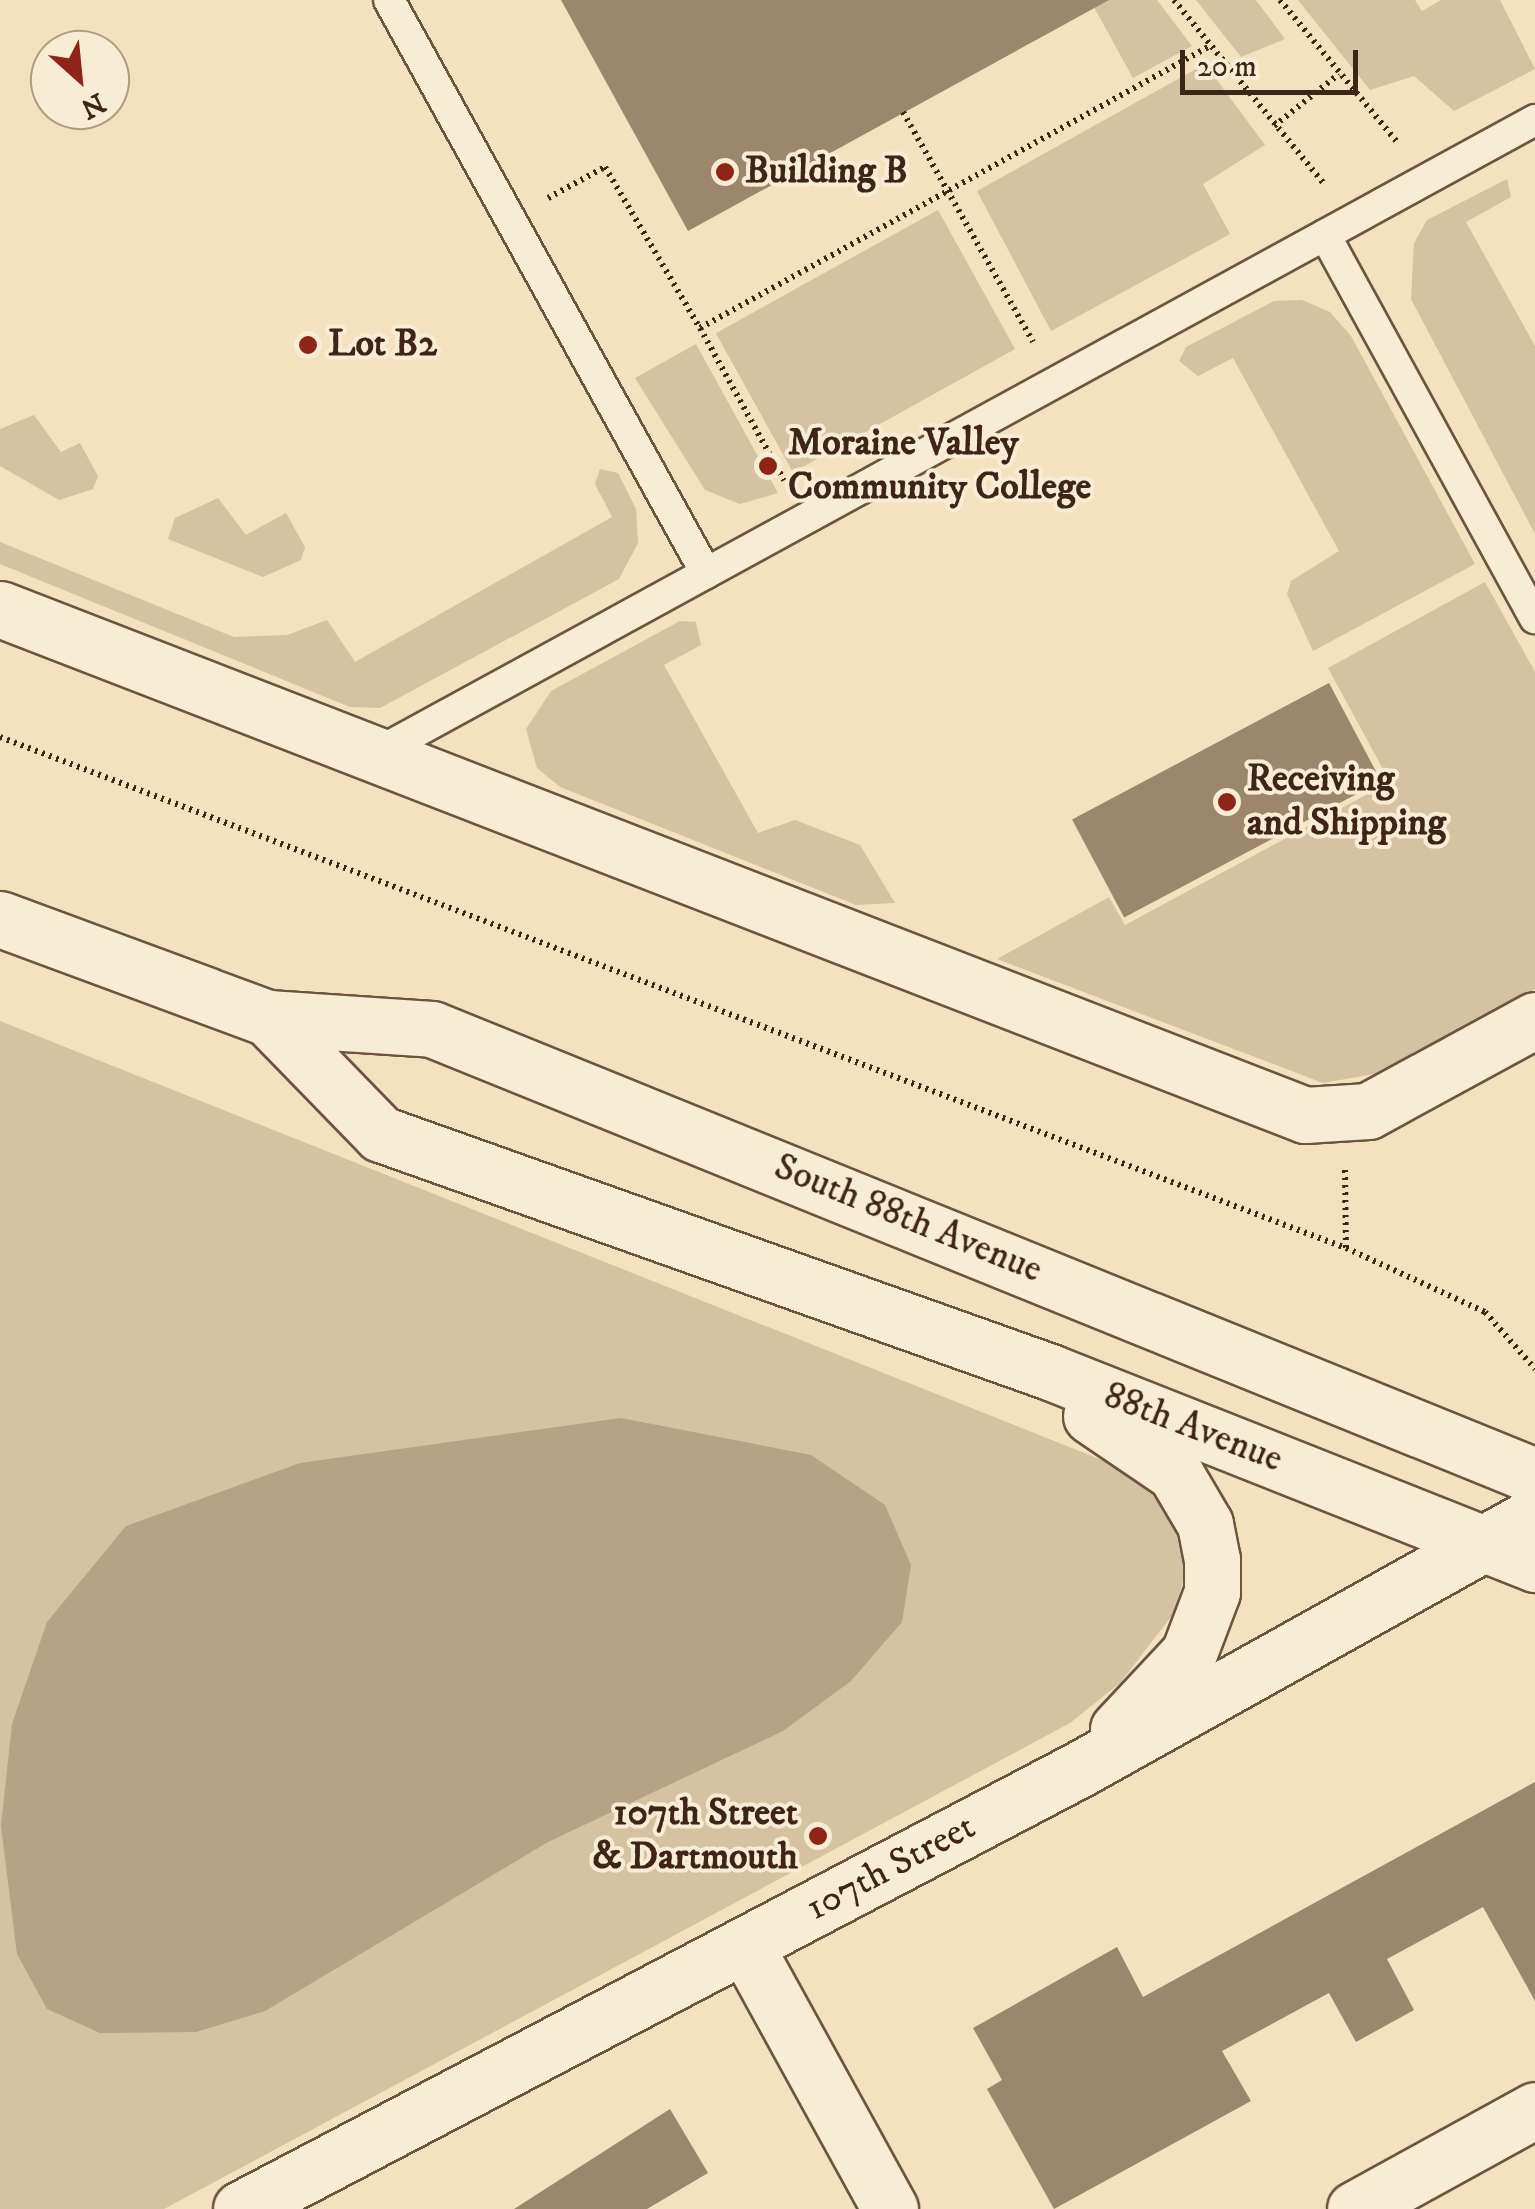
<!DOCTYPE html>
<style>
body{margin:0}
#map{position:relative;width:1535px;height:2209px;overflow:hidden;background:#f3e2bd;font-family:"IM FELL DW Pica",serif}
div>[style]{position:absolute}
.green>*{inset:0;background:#d4c2a0;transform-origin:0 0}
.water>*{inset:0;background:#b6a284}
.building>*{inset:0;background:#9d876c;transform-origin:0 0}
.path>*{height:6px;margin-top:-3px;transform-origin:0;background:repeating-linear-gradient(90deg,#3f2515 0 2.5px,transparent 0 7.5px)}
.roads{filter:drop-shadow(2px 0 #6c543f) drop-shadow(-2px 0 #6c543f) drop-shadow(0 2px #6c543f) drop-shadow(0 -2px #6c543f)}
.lane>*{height:30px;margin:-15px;padding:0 15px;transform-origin:15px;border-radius:15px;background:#f7ecd4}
.street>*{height:55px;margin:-27.5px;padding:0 27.5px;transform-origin:27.5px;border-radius:27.5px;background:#f7ecd4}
.secondary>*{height:55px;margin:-27.5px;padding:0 27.5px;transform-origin:27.5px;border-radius:27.5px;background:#f7ecd4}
.dots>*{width:28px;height:28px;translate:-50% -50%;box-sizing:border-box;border:5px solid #f7ecd4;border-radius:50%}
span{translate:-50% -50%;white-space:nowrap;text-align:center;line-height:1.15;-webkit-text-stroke:8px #f7ecd4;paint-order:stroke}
.poi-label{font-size:38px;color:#3f2515;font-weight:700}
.left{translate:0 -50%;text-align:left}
.right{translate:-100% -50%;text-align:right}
.street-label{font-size:38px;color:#3f2515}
.north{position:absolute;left:30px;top:30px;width:100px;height:100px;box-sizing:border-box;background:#f7ecd4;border:2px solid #ad9c88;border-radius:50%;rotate:153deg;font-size:28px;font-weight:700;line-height:40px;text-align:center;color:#3f2515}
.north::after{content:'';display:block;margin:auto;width:35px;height:45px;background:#8f2418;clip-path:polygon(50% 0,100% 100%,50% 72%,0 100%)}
.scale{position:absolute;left:1180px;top:50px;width:178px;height:45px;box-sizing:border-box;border:5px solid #3f2515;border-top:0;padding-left:12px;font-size:30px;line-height:35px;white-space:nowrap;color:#3f2515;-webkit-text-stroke:8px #f7ecd4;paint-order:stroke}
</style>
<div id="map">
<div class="green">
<div style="clip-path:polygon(1090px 0,1157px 0,1192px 46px,1133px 78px)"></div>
<div style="clip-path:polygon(1196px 0,1256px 0,1285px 39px,1241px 57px)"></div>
<div style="clip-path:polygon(1298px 0,1415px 0,1422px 11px,1441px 0,1500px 0,1535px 69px,1454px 111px,1414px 76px,1370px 90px)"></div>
<div style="clip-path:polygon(1205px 64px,1265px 145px,1203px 184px,1230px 234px,1051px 331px,977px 191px)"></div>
<div style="clip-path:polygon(1507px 179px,1511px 197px,1466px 222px,1535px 346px,1535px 534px,1411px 299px,1414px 243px,1427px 220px)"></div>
<div style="left:938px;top:210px;width:159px;height:254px;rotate:61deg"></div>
<div style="clip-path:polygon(1302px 300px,1330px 312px,1351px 336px,1475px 564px,1313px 651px,1287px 594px,1291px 581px,1339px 551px,1233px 358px,1198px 376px,1179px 361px,1186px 347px,1274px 301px)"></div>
<div style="clip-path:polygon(696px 344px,778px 493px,740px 504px,705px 490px,635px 378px)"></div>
<div style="clip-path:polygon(34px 415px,61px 452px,80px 443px,98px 476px,93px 489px,59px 500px,0 466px,0 429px)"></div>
<div style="clip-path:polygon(600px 469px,618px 473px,636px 509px,638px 543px,619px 579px,380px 708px,350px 707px,0 564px,0 542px,234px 637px,287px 635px,327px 620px,355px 662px,612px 517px,595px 484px)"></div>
<div style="clip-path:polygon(218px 498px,246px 535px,286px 513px,305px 547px,301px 560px,263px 577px,168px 539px,175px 518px)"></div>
<div style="clip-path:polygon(1485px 582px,1535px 672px,1535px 989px,1380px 1073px,1323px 1083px,997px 959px,1109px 897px,1125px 925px,1390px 782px,1328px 668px)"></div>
<div style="clip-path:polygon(680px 621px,696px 622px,701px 645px,664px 665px,758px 833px,795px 820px,860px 845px,895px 903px,856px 905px,560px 787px,537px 768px,526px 729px,551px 691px)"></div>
<div style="clip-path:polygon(0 1021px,1152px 1480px,1174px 1514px,1187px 1567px,1174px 1613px,1120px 1683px,1070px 1723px,164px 2209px,0 2209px)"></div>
</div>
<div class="water">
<div style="clip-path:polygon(621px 1418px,811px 1455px,885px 1505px,911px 1565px,902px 1622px,851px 1681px,783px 1731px,548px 1842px,265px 2011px,196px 2032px,100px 2033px,47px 2009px,17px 1954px,1px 1826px,12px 1724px,47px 1622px,126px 1526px,300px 1463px)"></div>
</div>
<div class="building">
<div style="clip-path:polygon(561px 0,1109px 0,688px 231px)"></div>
<div style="left:1329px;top:683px;width:111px;height:291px;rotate:62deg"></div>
<div style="clip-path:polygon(1535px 1782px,1535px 2001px,1483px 1907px,1387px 1959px,1414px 2010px,1356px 2042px,1329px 1993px,1222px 2051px,1251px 2101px,1054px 2209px,987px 2089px,1002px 2080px,973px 2028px,1117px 1947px,1143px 1997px)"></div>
<div style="clip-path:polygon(670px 2109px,708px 2173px,647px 2209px,514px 2209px)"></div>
</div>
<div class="path">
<div style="left:1174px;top:0;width:239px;rotate:50.8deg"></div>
<div style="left:1280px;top:0;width:185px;rotate:50.5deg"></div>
<div style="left:903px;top:112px;width:264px;rotate:60.5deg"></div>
<div style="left:1274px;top:126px;width:83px;rotate:-38.7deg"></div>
<div style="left:548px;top:198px;width:65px;rotate:-28.5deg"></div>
<div style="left:605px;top:167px;width:187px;rotate:59.5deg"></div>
<div style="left:700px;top:328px;width:583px;rotate:-28.94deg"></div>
<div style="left:700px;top:328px;width:174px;rotate:61.1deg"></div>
<div style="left:0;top:737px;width:1440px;rotate:20.79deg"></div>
<div style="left:1346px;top:1248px;width:153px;rotate:24.7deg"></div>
<div style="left:1485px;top:1312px;width:76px;rotate:48.7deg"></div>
<div style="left:1345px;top:1170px;width:78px;rotate:89.3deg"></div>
</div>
<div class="roads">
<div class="lane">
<div style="left:389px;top:0;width:655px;rotate:61.05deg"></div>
<div style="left:1325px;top:235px;width:437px;rotate:61.3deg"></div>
<div style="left:377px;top:753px;width:1320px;rotate:-28.66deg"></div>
</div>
<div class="street">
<div style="left:0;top:609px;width:1400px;rotate:21.19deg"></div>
<div style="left:1305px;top:1115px;width:63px;rotate:-3.6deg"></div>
<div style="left:1368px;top:1111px;width:190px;rotate:-28.6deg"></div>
<div style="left:745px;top:1945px;width:301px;rotate:61.2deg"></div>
<div style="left:1355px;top:2209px;width:205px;rotate:-28.8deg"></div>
</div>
<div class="secondary">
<div style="left:0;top:919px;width:286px;rotate:20.3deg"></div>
<div style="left:268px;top:1018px;width:164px;rotate:3.8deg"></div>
<div style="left:432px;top:1029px;width:1190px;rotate:22.06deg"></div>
<div style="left:268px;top:1018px;width:162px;rotate:45.8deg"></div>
<div style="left:381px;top:1134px;width:710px;rotate:19.58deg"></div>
<div style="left:1050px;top:1372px;width:522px;rotate:21.6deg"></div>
<div style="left:1091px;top:1416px;width:102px;rotate:34.2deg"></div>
<div style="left:1175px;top:1473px;width:59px;rotate:59.5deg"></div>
<div style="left:1205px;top:1524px;width:36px;rotate:79deg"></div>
<div style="left:1212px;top:1559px;width:33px;rotate:90deg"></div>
<div style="left:1212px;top:1592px;width:65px;rotate:110.7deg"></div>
<div style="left:1189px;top:1653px;width:104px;rotate:133.1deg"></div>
<div style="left:241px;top:2209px;width:945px;rotate:-27.68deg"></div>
<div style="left:1078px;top:1770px;width:523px;rotate:-29.16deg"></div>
</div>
</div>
<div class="dots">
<div style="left:725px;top:172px;background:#8f2418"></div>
<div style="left:308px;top:345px;background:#8f2418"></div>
<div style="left:768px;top:466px;background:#8f2418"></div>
<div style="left:1227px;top:802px;background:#8f2418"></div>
<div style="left:818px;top:1836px;background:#8f2418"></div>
</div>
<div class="poi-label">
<span class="left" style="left:745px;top:172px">Building B</span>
<span class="left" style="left:328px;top:345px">Lot B2</span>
<span class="left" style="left:788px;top:466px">Moraine Valley<br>Community College</span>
<span class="left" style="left:1247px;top:802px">Receiving<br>and Shipping</span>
<span class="right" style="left:798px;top:1836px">107th Street<br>&amp; Dartmouth</span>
</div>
<div class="street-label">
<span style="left:908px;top:1219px;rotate:22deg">South 88th Avenue</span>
<span style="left:1193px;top:1428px;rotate:21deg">88th Avenue</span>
<span style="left:891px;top:1868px;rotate:-28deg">107th Street</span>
</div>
<div class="north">N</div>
<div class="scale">20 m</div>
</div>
